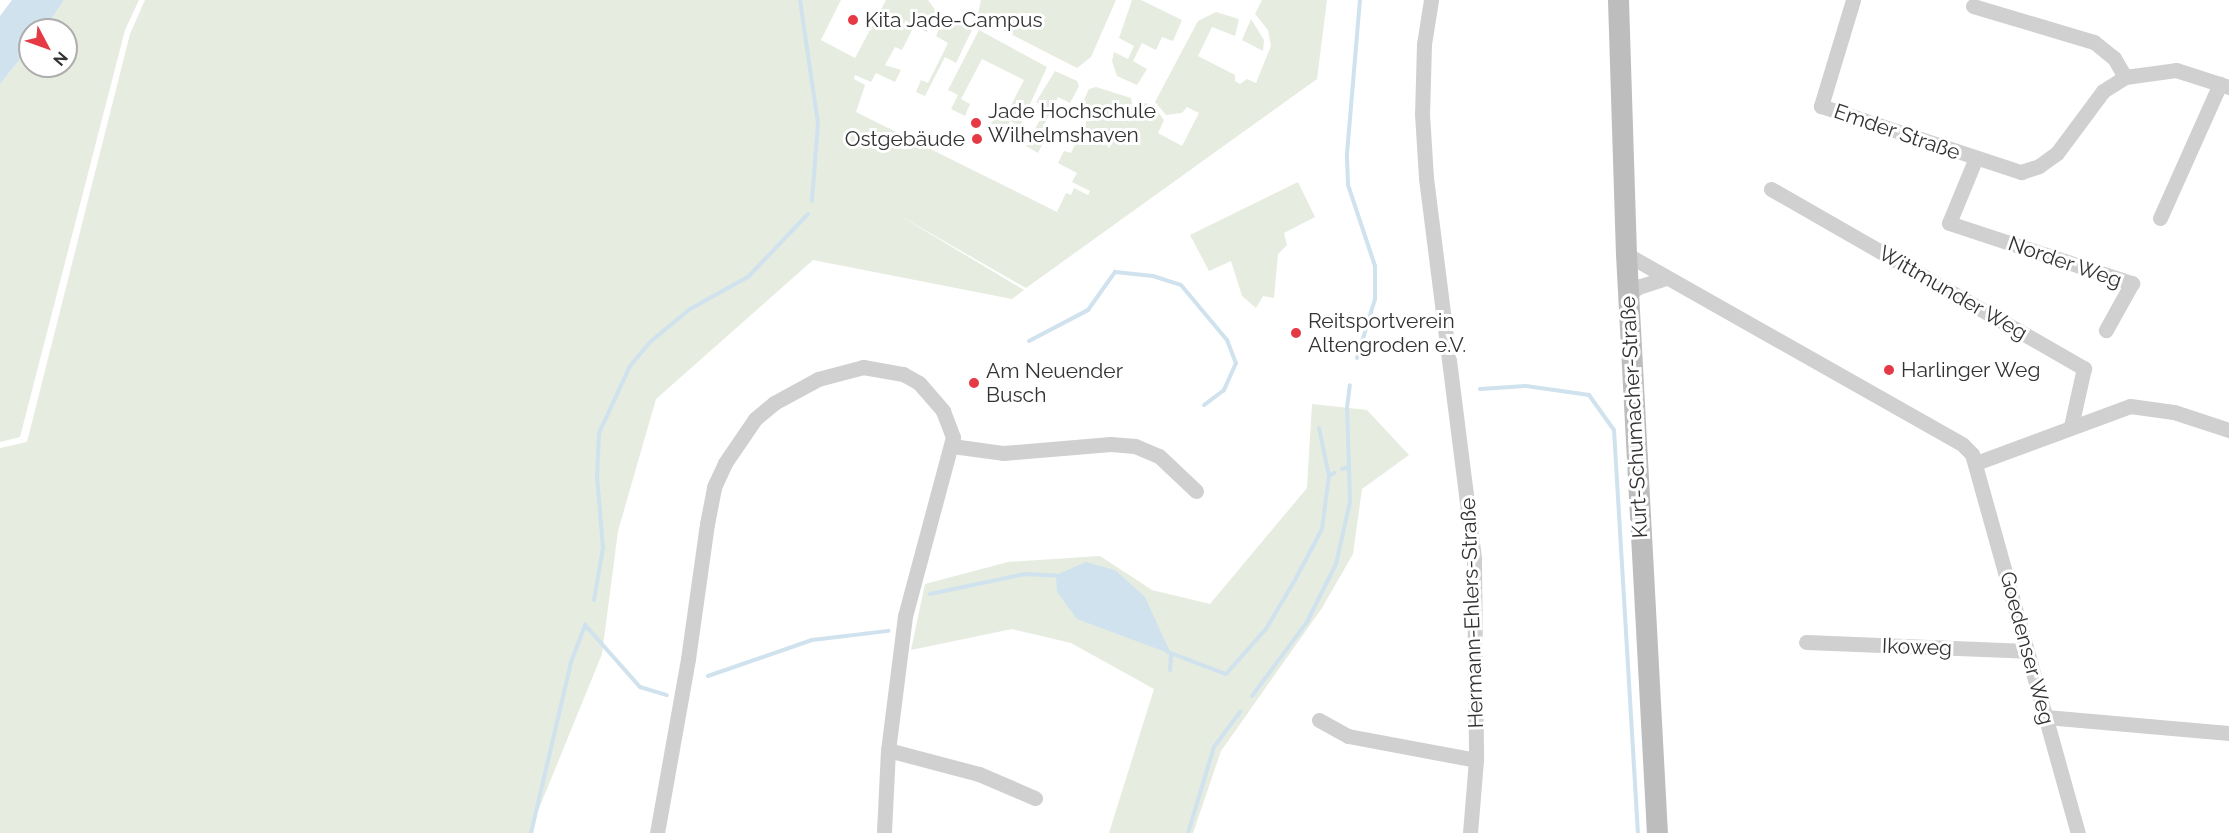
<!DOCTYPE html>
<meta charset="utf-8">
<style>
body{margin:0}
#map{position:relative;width:2229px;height:833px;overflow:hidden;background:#fff;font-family:Raleway,sans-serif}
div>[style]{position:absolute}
.green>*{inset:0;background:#e6ecdf}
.water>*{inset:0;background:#cfe2ee}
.stream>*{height:4px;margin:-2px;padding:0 2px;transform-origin:2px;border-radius:2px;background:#cfe2ee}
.street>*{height:15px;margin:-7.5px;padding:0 7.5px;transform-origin:7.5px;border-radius:7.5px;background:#d0d0d0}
.secondary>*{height:21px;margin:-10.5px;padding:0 10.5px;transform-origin:10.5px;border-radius:10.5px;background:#bdbdbd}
.dots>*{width:16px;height:16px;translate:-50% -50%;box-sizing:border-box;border:3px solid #fff;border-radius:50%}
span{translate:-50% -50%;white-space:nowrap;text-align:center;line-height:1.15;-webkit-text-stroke:6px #fff;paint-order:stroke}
.poi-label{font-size:21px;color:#333}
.left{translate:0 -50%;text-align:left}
.right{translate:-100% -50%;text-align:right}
.street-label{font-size:21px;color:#333}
.north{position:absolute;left:18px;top:18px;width:60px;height:60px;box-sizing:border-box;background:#fff;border:2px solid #adadad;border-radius:50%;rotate:131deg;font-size:16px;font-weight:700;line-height:24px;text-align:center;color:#333}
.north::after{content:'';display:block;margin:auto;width:21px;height:27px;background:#e63946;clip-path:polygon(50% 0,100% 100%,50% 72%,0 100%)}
</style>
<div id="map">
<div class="green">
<div style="clip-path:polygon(64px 0,139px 0,125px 30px,20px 437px,0 442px,0 84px,30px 47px,30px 66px,66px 66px,66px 30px,44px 30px)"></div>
<div style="clip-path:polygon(145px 0,841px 0,821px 40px,855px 58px,886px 0,928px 0,936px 11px,927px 32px,914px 26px,902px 50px,895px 47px,885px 65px,901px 70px,895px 82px,876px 73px,871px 82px,855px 75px,854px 79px,865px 85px,856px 112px,1057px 212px,1066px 193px,1071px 195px,1074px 188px,1088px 195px,1090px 191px,1072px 182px,1077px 173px,1058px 163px,1064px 151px,1071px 153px,1090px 114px,1080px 108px,1089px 89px,1096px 87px,1131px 98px,1133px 109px,1140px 112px,1145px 103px,1153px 105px,1164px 120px,1158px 133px,1182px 146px,1199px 113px,1187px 107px,1182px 113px,1166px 115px,1155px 102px,1198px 21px,1216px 12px,1239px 19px,1235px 36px,1212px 27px,1198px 56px,1235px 75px,1235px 81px,1240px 84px,1247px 79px,1256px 83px,1271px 46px,1268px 30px,1255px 14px,1262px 0,1327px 0,1317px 79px,1026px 288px,895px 213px,1024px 290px,1012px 299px,813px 260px,656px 399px,618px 531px,602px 654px,529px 833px,0 833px,0 448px,27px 442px,130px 34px)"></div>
<div style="clip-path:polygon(981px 0,1116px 0,1091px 57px,1077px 68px,983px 20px,978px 14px)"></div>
<div style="clip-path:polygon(1132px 0,1141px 0,1182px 20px,1173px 41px,1162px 37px,1156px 50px,1142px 43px,1133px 61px,1147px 69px,1137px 85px,1117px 76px,1112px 61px,1114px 52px,1128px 59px,1134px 46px,1119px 38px)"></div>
<div style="clip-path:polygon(951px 16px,972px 30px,956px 63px,945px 57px,925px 96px,916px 92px,921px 80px,928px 83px,948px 43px,936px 36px,943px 21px)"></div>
<div style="clip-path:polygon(1251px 19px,1264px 40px,1263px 51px,1242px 40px)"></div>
<div style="clip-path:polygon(979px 30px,1047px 67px,1020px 126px,1010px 121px,1003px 135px,989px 128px,994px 117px,1003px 121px,1024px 80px,982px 59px,961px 99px,970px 104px,965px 116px,951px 109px,958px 95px,948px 90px)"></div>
<div style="clip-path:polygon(1055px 71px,1077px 81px,1079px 86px,1070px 103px,1058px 97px,1038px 137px,1044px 141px,1038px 153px,1026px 146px,1046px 108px,1036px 102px)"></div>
<div style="clip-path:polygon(1298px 182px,1315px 217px,1284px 233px,1287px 245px,1278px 254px,1274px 298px,1263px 296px,1256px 308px,1242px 296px,1231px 261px,1209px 271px,1190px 235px)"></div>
<div style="clip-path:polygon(1312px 404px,1367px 410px,1409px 455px,1362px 489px,1353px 554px,1322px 608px,1221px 751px,1193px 833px,1109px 833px,1154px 689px,1071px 643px,1012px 629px,911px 650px,925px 584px,1008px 562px,1100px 556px,1152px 590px,1210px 604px,1307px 488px)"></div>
</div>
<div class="water">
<div style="clip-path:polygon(12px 0,64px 0,44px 30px,30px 30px,30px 47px,0 84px,0 16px)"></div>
<div style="clip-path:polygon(1086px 562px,1115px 570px,1145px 597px,1171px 654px,1077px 619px,1057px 592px,1056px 575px)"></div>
</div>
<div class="stream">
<div style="left:800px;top:0;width:125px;rotate:81.7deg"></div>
<div style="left:818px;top:124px;width:77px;rotate:94.5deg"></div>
<div style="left:1029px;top:341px;width:67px;rotate:-27.7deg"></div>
<div style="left:1088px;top:310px;width:47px;rotate:-54.6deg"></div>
<div style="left:1115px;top:272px;width:38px;rotate:6deg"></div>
<div style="left:1153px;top:276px;width:29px;rotate:18deg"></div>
<div style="left:1181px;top:285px;width:72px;rotate:50.1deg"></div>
<div style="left:1227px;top:340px;width:25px;rotate:69deg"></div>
<div style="left:1236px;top:363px;width:30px;rotate:114deg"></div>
<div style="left:1224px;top:390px;width:25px;rotate:143deg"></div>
<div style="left:1357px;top:358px;width:62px;rotate:-73deg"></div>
<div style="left:1375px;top:299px;width:33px;rotate:-90deg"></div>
<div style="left:1375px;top:266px;width:85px;rotate:-108.4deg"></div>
<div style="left:1348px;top:185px;width:31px;rotate:-92deg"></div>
<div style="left:1347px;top:154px;width:155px;rotate:-85.2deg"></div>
<div style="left:1480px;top:389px;width:46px;rotate:-3.7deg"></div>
<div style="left:1526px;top:386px;width:64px;rotate:8.1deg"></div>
<div style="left:1589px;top:395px;width:43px;rotate:54.5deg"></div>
<div style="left:1614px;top:430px;width:404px;rotate:86.6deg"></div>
<div style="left:1319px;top:428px;width:49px;rotate:78.2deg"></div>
<div style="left:1342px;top:469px;width:7px;rotate:-16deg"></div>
<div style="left:930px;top:594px;width:97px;rotate:-11.9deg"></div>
<div style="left:1025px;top:574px;width:33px;rotate:3deg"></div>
<div style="left:594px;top:600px;width:53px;rotate:-80.2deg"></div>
<div style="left:603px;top:548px;width:71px;rotate:-94.8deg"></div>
<div style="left:597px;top:477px;width:44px;rotate:-87.4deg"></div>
<div style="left:599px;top:433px;width:74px;rotate:-65.2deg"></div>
<div style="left:630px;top:366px;width:31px;rotate:-50deg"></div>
<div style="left:650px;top:342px;width:52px;rotate:-39.5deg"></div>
<div style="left:690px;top:309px;width:66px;rotate:-28.9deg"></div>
<div style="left:748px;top:277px;width:87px;rotate:-46.4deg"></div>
<div style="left:1168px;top:652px;width:62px;rotate:20.8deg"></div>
<div style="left:1226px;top:674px;width:60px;rotate:-48.4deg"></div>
<div style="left:1266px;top:629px;width:59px;rotate:-59.5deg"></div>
<div style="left:1296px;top:578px;width:55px;rotate:-62deg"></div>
<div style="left:1322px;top:529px;width:53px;rotate:-82.5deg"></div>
<div style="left:1329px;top:476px;width:6px;rotate:-31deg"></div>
<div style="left:1170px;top:670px;width:16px;rotate:-86deg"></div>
<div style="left:708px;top:676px;width:110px;rotate:-19.1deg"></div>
<div style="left:812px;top:640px;width:77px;rotate:-6.8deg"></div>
<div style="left:1252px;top:696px;width:92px;rotate:-53.4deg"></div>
<div style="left:1307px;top:622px;width:65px;rotate:-63.4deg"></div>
<div style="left:1336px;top:564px;width:64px;rotate:-77.3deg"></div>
<div style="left:1350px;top:502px;width:94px;rotate:-91.8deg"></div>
<div style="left:1347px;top:408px;width:23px;rotate:-83deg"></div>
<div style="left:531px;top:833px;width:176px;rotate:-76.8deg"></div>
<div style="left:571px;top:662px;width:40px;rotate:-69deg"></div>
<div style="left:585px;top:625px;width:83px;rotate:48.4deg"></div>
<div style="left:640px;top:687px;width:28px;rotate:17deg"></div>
<div style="left:1188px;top:833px;width:90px;rotate:-73.2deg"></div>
<div style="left:1214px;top:747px;width:44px;rotate:-53.4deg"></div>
</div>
<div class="street">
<div style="left:1431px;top:0;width:45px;rotate:99deg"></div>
<div style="left:1424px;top:44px;width:70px;rotate:91.6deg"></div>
<div style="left:1422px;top:114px;width:64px;rotate:86.4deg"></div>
<div style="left:1426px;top:178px;width:384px;rotate:82.8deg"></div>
<div style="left:1474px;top:559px;width:201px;rotate:89.4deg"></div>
<div style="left:1476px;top:760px;width:73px;rotate:94.7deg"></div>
<div style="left:1853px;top:0;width:111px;rotate:106.8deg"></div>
<div style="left:1821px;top:106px;width:211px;rotate:18.3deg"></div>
<div style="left:2021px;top:172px;width:19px;rotate:-18deg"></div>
<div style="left:2039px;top:166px;width:22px;rotate:-36deg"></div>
<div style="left:2057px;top:153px;width:77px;rotate:-53.4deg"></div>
<div style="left:2103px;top:91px;width:26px;rotate:-32deg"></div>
<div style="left:2125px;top:77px;width:51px;rotate:-7.8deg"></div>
<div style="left:2176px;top:70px;width:56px;rotate:17.8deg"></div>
<div style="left:1973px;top:6px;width:126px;rotate:16.6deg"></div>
<div style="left:2094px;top:42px;width:26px;rotate:39deg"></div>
<div style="left:2114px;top:58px;width:22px;rotate:60deg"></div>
<div style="left:1975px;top:160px;width:68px;rotate:112.4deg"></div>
<div style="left:1949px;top:223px;width:193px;rotate:18.2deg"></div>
<div style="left:2132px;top:283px;width:54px;rotate:119deg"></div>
<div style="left:1771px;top:189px;width:361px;rotate:29.8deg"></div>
<div style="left:2084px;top:368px;width:59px;rotate:102.6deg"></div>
<div style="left:2160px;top:218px;width:147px;rotate:-65.9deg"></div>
<div style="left:1626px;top:254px;width:387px;rotate:29.5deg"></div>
<div style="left:1963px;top:445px;width:13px;rotate:45deg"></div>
<div style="left:1972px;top:454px;width:394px;rotate:74.4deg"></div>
<div style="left:1628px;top:295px;width:13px;rotate:-39deg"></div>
<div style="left:1638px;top:287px;width:29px;rotate:-18deg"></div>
<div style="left:952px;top:446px;width:51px;rotate:7.8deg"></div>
<div style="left:1003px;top:453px;width:108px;rotate:-4.8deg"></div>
<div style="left:1111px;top:444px;width:24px;rotate:5deg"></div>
<div style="left:1135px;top:446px;width:26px;rotate:23deg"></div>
<div style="left:1159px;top:456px;width:51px;rotate:43.4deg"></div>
<div style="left:1976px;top:463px;width:164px;rotate:-20.3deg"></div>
<div style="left:2130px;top:406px;width:44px;rotate:7.8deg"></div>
<div style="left:2174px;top:412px;width:58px;rotate:18.1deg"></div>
<div style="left:1806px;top:642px;width:221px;rotate:2.3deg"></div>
<div style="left:2046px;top:717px;width:184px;rotate:5deg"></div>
<div style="left:1319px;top:720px;width:33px;rotate:29deg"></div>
<div style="left:1348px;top:736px;width:130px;rotate:10.6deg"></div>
<div style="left:888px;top:750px;width:94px;rotate:14.8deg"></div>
<div style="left:979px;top:774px;width:61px;rotate:23.2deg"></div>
<div style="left:657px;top:833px;width:177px;rotate:-79.9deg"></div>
<div style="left:688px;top:659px;width:136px;rotate:-82deg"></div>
<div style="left:707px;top:524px;width:38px;rotate:-79deg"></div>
<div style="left:714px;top:487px;width:26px;rotate:-65deg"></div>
<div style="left:725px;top:463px;width:53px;rotate:-55.7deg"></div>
<div style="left:755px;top:419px;width:25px;rotate:-40deg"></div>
<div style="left:774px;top:403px;width:50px;rotate:-28.6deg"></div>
<div style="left:818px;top:379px;width:47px;rotate:-14.9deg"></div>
<div style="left:863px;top:367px;width:41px;rotate:9.9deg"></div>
<div style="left:903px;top:374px;width:18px;rotate:29deg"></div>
<div style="left:919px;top:383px;width:37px;rotate:49deg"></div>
<div style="left:943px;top:411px;width:28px;rotate:69deg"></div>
<div style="left:953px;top:437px;width:185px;rotate:105deg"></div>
<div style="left:905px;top:616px;width:135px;rotate:97.2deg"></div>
<div style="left:888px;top:750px;width:83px;rotate:92.8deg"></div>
</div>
<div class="secondary">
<div style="left:1618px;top:0;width:254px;rotate:88.2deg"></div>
<div style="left:1626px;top:254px;width:580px;rotate:86.94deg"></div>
</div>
<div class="dots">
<div style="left:853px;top:20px;background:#e63946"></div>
<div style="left:976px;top:123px;background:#e63946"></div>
<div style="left:977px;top:139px;background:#e63946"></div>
<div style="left:1296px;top:333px;background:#e63946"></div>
<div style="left:1889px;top:370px;background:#e63946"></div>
<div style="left:974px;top:383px;background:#e63946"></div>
</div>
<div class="poi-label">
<span class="left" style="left:865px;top:20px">Kita Jade-Campus</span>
<span class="left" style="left:988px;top:123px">Jade Hochschule<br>Wilhelmshaven</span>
<span class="right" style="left:965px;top:139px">Ostgebäude</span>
<span class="left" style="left:1308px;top:333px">Reitsportverein<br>Altengroden e.V.</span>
<span class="left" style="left:1901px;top:370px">Harlinger Weg</span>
<span class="left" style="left:986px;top:383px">Am Neuender<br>Busch</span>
</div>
<div class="street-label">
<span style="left:1897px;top:132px;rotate:19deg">Emder Straße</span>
<span style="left:2065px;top:262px;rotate:19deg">Norder Weg</span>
<span style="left:1953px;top:293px;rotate:30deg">Wittmunder Weg</span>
<span style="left:1634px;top:417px;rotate:-93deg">Kurt-Schumacher-Straße</span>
<span style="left:1472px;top:613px;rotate:-92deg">Hermann-Ehlers-Straße</span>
<span style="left:1917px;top:647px;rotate:2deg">Ikoweg</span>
<span style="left:2027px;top:648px;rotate:75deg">Goedenser Weg</span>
</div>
<div class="north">N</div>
</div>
